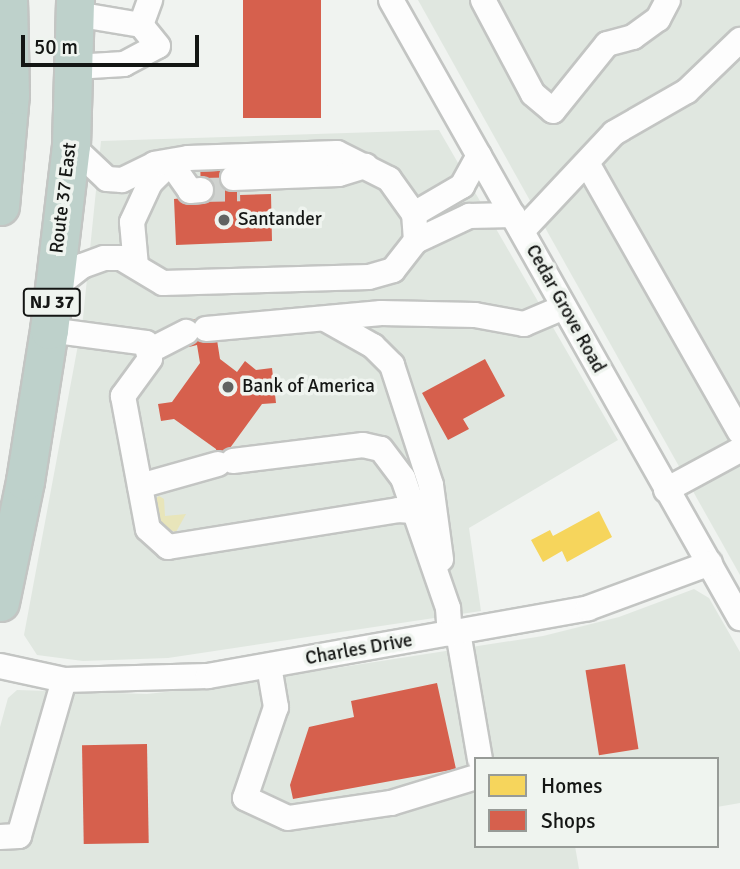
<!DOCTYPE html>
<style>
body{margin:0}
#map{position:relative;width:740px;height:869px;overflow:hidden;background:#f0f3f0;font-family:Signika,sans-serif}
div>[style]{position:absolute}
.built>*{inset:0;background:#e0e7e0}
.green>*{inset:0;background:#e8e5ba}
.homes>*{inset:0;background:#f6d55c}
.shops>*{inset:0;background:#d6604d;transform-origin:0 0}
.minor-tunnel>*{height:24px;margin-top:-12px;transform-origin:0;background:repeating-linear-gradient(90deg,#cfd2cf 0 24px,transparent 0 36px)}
.roads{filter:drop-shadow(2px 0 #c3c5c3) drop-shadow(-2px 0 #c3c5c3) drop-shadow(0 2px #c3c5c3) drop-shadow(0 -2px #c3c5c3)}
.minor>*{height:24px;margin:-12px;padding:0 12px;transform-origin:12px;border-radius:12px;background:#fdfdfd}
.highway>*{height:37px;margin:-18.5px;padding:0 18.5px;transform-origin:18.5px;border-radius:18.5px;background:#bed1cb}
.dots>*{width:19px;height:19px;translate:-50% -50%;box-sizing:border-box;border:4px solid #eff4ef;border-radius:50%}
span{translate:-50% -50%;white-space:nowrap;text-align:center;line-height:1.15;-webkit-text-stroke:7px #eff4ef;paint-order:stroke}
.shield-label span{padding:2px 5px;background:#eff4ef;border:2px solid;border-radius:5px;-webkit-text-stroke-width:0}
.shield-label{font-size:18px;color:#141614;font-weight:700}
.street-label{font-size:19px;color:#141614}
.poi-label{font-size:19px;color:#141614}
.left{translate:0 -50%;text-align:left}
.legend{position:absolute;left:474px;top:757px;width:245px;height:91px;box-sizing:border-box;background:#eff4ef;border:2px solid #979b97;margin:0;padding:9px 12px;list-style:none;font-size:21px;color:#141614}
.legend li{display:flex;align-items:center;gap:14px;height:35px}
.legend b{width:35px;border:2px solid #979b97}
.scale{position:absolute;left:21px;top:35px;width:178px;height:32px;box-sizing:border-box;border:4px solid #141614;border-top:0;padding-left:9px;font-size:21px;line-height:24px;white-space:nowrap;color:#141614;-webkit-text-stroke:5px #eff4ef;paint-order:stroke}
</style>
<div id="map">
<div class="built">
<div style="clip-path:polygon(418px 0,740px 0,740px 575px,552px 240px)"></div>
<div style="clip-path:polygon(439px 130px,618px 440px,469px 528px,481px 611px,168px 658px,83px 661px,37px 655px,24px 635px,83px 318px,101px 141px)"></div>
<div style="clip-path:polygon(694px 589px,709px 598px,740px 652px,740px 803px,717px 807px,717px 759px,476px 759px,476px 846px,575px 846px,579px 869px,0 869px,0 727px,8px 698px,17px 690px,147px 694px,220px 686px,543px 636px,619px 617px)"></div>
</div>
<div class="green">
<div style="clip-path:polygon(159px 496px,164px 499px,165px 516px,186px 514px,176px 532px,159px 527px,154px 500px)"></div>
</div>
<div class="homes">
<div style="clip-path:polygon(599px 511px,612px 537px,567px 562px,562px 551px,543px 562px,531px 540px,550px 530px,553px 536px)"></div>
</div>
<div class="shops">
<div style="left:243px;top:0;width:78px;height:118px"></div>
<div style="clip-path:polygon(232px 157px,240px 195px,271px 194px,272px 241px,176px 245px,174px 199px,201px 196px,200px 158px)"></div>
<div style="clip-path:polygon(204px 318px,208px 341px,217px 340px,220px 359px,237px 372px,245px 361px,256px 370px,272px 368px,276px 403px,262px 404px,230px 448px,234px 470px,220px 472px,216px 449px,174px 419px,161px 421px,158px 404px,172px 402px,200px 363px,197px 345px,189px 347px,184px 321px)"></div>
<div style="clip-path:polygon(485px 359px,505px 396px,463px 419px,469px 429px,448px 440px,422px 393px)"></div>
<div style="left:625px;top:664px;width:86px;height:40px;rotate:81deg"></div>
<div style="clip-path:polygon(437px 683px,456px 769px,293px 799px,290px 785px,309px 727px,354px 717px,351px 701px)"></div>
<div style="left:147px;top:744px;width:99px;height:65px;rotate:89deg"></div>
</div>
<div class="minor-tunnel">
<div style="left:201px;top:190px;width:39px;rotate:-1deg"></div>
</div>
<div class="roads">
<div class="minor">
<div style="left:391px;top:0;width:710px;rotate:60.55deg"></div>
<div style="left:483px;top:0;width:106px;rotate:62deg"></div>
<div style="left:533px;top:94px;width:26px;rotate:40deg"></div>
<div style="left:553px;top:111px;width:86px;rotate:-51.1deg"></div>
<div style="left:607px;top:44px;width:27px;rotate:-15deg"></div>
<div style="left:633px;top:37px;width:31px;rotate:-36deg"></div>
<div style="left:658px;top:19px;width:21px;rotate:-62deg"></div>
<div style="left:141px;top:25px;width:27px;rotate:-70deg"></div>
<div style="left:74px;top:67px;width:50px;rotate:-3.4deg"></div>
<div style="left:124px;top:64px;width:38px;rotate:-28deg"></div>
<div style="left:158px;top:46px;width:27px;rotate:-129deg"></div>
<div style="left:141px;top:25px;width:67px;rotate:-170.5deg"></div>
<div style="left:170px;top:162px;width:35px;rotate:55deg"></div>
<div style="left:190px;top:191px;width:11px;rotate:-5deg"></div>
<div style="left:587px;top:163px;width:309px;rotate:60.4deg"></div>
<div style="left:233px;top:178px;width:106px;rotate:-2.2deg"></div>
<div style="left:339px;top:174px;width:28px;rotate:-17deg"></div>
<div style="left:414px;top:214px;width:56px;rotate:-30.3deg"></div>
<div style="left:462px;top:186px;width:35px;rotate:-61deg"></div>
<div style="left:522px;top:231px;width:134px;rotate:-46.8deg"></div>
<div style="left:614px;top:133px;width:84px;rotate:-29.9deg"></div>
<div style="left:687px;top:91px;width:74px;rotate:-43.9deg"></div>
<div style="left:416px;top:241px;width:59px;rotate:-25.3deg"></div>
<div style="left:469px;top:216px;width:44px;rotate:-1.3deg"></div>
<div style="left:136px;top:266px;width:44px;rotate:-95.2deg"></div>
<div style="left:132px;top:222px;width:43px;rotate:-65.2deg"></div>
<div style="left:150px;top:183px;width:28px;rotate:-45deg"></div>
<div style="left:54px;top:288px;width:36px;rotate:-38deg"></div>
<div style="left:82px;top:266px;width:23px;rotate:-20deg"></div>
<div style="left:104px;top:258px;width:17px"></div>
<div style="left:121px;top:258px;width:49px;rotate:30.8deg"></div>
<div style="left:163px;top:283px;width:206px;rotate:-1.7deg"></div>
<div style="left:369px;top:277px;width:25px;rotate:-16deg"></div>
<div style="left:393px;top:270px;width:37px;rotate:-52deg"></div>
<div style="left:416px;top:241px;width:27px;rotate:-94deg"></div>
<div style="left:414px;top:214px;width:43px;rotate:-125.5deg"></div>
<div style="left:389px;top:179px;width:58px;rotate:-153.4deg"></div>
<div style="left:337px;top:153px;width:149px;rotate:178.1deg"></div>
<div style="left:188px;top:158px;width:34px;rotate:170deg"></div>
<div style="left:155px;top:164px;width:37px;rotate:154deg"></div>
<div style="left:122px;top:180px;width:15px;rotate:-176deg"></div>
<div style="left:107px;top:179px;width:50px;rotate:-136.6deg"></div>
<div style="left:327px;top:320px;width:53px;rotate:29.5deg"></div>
<div style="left:373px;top:346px;width:27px;rotate:45deg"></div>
<div style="left:392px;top:365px;width:126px;rotate:72deg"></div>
<div style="left:431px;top:485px;width:75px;rotate:82.3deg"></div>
<div style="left:206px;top:329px;width:176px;rotate:-5.2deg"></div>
<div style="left:381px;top:313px;width:94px;rotate:1.2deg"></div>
<div style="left:475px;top:315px;width:50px;rotate:10.4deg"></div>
<div style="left:524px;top:324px;width:43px;rotate:-23deg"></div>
<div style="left:49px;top:330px;width:98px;rotate:7.6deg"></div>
<div style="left:146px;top:343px;width:16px;rotate:76deg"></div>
<div style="left:150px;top:359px;width:46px;rotate:126.1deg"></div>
<div style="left:123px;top:396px;width:135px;rotate:79.4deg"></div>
<div style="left:148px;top:529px;width:27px;rotate:42deg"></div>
<div style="left:168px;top:547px;width:233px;rotate:-9.1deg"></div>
<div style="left:398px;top:510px;width:15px;rotate:4deg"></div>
<div style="left:149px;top:351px;width:42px;rotate:-27.2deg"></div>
<div style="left:233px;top:461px;width:131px;rotate:-7deg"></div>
<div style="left:363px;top:445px;width:18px;rotate:13deg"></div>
<div style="left:381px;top:449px;width:36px;rotate:53deg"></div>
<div style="left:403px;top:478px;width:138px;rotate:70.9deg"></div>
<div style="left:448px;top:608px;width:26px;rotate:86deg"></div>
<div style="left:140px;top:486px;width:81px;rotate:-15.8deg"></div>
<div style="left:666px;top:490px;width:84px;rotate:-28.4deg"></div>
<div style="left:458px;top:632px;width:129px;rotate:80.2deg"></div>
<div style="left:0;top:666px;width:66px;rotate:12.3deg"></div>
<div style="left:64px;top:680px;width:144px;rotate:-1.6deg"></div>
<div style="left:208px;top:676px;width:386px;rotate:-10.1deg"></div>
<div style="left:588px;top:608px;width:130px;rotate:-20.2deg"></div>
<div style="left:269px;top:666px;width:42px;rotate:80.3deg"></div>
<div style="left:276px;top:707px;width:96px;rotate:108.8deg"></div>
<div style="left:245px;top:798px;width:47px;rotate:24.9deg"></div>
<div style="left:288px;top:818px;width:104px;rotate:-8.3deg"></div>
<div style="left:391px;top:803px;width:89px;rotate:-17deg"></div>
<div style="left:0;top:837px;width:19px;rotate:-3deg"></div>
<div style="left:19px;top:836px;width:162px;rotate:-73.9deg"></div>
</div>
<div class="highway">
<div style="left:0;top:206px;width:111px;rotate:-84.9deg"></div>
<div style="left:10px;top:95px;width:95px;rotate:-91.2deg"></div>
<div style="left:0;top:602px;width:124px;rotate:-78.3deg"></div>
<div style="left:25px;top:481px;width:153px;rotate:-81deg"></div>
<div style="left:49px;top:330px;width:186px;rotate:-83.2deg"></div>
<div style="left:71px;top:145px;width:145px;rotate:-88.4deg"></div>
</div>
</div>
<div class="dots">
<div style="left:224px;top:220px;background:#616361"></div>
<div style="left:228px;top:387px;background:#616361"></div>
</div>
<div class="shield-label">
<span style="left:52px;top:302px">NJ 37</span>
</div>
<div class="street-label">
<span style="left:64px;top:198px;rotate:-83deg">Route 37 East</span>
<span style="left:565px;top:309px;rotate:61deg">Cedar Grove Road</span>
<span style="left:359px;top:650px;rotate:-10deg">Charles Drive</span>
</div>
<div class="poi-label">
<span class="left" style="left:238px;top:220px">Santander</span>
<span class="left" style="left:242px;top:387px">Bank of America</span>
</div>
<ul class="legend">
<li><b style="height:19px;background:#f6d55c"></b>Homes</li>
<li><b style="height:19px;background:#d6604d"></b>Shops</li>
</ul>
<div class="scale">50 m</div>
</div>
